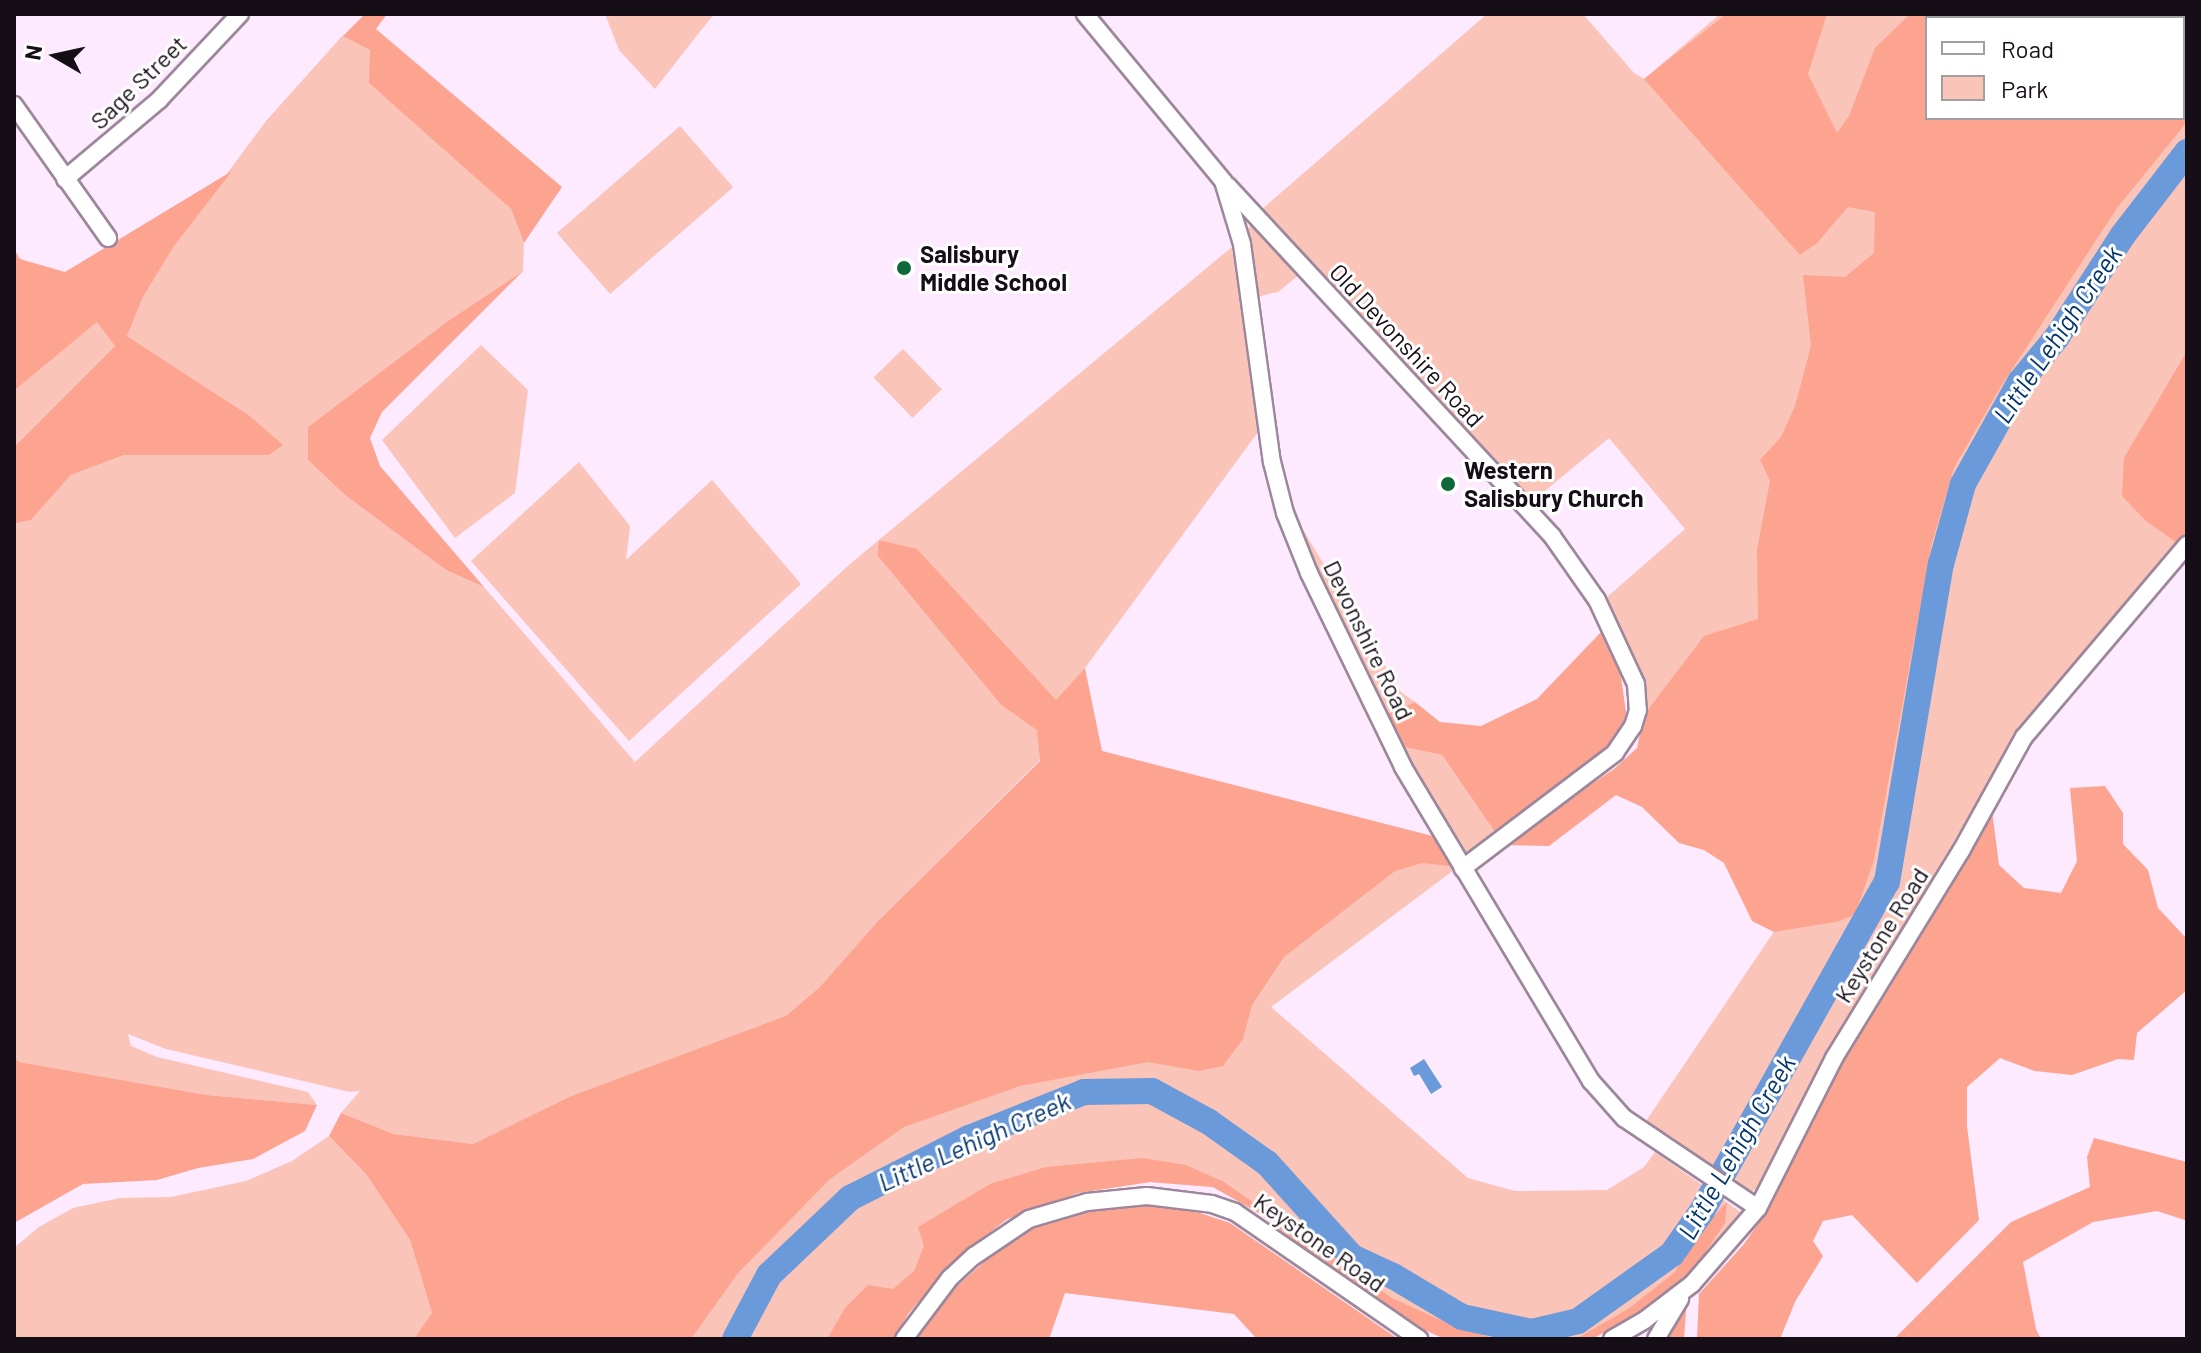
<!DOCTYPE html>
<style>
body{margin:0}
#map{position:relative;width:2201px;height:1353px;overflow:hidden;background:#fdeafe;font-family:Barlow,sans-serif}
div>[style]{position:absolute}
.green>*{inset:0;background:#fbc4b8;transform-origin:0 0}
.forest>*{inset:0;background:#fda490}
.water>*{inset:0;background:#6b9adb}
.river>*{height:26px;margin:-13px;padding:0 13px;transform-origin:13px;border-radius:13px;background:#6b9adb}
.roads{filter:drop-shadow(2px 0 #9c879d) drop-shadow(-2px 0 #9c879d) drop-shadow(0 2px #9c879d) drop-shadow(0 -2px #9c879d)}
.minor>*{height:16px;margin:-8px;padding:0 8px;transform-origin:8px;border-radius:8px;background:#fff}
.dots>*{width:22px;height:22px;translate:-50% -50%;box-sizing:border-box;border:4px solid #fff;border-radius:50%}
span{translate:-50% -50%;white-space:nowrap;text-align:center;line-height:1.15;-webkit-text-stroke:6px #fff;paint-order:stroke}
.street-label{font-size:24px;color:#160e17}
.poi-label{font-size:24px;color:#160e17;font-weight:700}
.left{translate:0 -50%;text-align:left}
.water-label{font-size:26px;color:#04356f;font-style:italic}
.frame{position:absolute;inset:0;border:16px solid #160e17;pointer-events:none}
.legend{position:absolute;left:1925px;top:16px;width:260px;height:104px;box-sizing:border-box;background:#fff;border:2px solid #a29fa2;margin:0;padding:10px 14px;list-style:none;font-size:24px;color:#160e17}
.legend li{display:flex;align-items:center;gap:16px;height:40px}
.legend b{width:40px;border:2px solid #a29fa2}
.north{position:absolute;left:16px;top:16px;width:80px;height:80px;-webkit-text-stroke:6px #fff;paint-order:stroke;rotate:279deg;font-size:22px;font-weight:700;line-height:32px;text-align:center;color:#160e17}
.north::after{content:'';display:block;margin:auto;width:28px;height:36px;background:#160e17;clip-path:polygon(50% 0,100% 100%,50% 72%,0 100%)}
</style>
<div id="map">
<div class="green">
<div style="clip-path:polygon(605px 14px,714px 14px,655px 89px,619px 50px)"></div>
<div style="clip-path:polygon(evenodd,1487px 14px,1583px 14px,1634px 73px,1644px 79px,1720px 14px,2187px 14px,2187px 536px,2027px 719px,1823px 1060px,1761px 1186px,1750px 1193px,1669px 1135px,1644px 1124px,1815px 871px,1644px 715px,1644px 689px,1635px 658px,1606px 598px,1685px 529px,1609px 438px,1530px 503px,1261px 210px,1487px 14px,1927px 18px,2183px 18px,2183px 118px,1927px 118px,1927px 18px)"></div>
<div style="clip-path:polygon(343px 35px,370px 50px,470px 171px,511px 209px,524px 243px,523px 271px,448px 321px,308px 427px,308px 460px,345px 495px,446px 570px,484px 587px,635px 762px,850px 564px,1232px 247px,1258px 432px,1085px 668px,1056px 701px,917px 550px,879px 540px,877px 555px,1001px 705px,1038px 730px,1040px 760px,878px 921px,824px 983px,1102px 751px,1458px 867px,1271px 1007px,1468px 1178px,1515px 1191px,1607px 1190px,1644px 1167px,1655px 1152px,1742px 1213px,1692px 1272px,1635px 1315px,1592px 1339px,1445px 1339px,1257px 1212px,1213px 1187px,1150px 1182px,1078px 1193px,1007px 1219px,954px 1260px,908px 1314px,893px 1339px,14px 1339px,14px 1248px,39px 1227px,73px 1208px,120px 1198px,171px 1197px,246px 1181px,292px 1161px,329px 1136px,366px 1174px,410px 1240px,432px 1313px,783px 1018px,571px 1096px,473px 1144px,394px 1134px,341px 1113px,360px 1091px,350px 1092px,166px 1049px,128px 1034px,131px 1046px,157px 1057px,308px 1092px,317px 1105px,207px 1095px,18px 1062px,14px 1057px,14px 524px,31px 520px,71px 475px,124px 455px,269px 455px,282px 445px,250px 416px,127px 336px,143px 297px,174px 245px,266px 121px)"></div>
<div style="left:680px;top:126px;width:81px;height:163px;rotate:49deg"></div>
<div style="clip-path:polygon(1253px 221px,1299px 275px,1278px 292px,1256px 297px,1248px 229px)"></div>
<div style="clip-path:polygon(98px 321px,115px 346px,14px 447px,14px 391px)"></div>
<div style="clip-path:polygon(481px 345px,528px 390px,515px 493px,455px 538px,382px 440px)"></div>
<div style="left:903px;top:349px;width:56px;height:41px;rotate:46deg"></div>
<div style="clip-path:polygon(579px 462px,630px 526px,626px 560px,712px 480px,801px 584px,629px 741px,471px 561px)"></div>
<div style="clip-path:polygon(1283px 479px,1303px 530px,1401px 692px,1415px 702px,1385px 715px,1301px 537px)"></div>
<div style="clip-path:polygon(1399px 746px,1442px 755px,1495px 832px,1478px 851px,1470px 854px,1459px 849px)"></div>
</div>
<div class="forest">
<div style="clip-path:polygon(365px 14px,387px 14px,376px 29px,562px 187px,524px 243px,511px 209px,369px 83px,370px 50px,343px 36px)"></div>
<div style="clip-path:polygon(evenodd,1726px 14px,1827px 14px,1808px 74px,1837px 133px,1849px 116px,1875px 48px,1910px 14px,2187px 14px,2187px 122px,2117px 208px,2000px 388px,1954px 468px,1932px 543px,1874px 860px,1855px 915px,1836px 922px,1774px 932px,1752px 921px,1724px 863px,1704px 850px,1679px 843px,1642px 807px,1616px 795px,1549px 846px,1500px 845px,1614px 769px,1637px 748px,1644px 715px,1704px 636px,1758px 619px,1757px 550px,1770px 481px,1760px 460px,1781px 437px,1795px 406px,1811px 346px,1803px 275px,1845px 277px,1874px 253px,1875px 212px,1848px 207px,1817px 243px,1800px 255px,1644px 79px,1726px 14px,1927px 18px,2183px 18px,2183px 118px,1927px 118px,1927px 18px)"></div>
<div style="clip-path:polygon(232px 171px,174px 246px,143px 297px,127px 336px,250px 416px,283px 445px,269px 455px,124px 455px,71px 475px,31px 520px,14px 524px,14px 447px,115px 346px,97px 322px,14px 391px,14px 249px,20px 259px,65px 272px)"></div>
<div style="clip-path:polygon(523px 271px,382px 412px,370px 438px,380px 466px,484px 587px,446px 570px,345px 495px,308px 460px,308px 427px,448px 321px)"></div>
<div style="clip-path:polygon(2187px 351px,2187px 536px,2180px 545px,2146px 521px,2122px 496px,2124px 458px)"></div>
<div style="clip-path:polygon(879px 540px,917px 549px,1056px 700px,1085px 668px,1102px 751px,1440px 838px,1458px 867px,1422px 863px,1395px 871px,1284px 957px,1252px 1005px,1243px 1039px,1223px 1066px,1199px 1071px,1148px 1062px,1020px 1086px,904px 1127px,830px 1179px,738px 1273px,691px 1339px,414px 1339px,432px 1313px,410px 1240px,366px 1174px,329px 1136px,341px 1113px,394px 1134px,473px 1144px,571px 1096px,786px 1016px,819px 988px,878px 921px,1040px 761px,1037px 730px,1001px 705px,877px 555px)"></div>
<div style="clip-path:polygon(1603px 630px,1621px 677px,1627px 719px,1620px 739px,1495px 832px,1442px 755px,1399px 746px,1385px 715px,1415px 702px,1440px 722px,1481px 726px,1537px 699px)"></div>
<div style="clip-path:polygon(2105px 786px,2123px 813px,2123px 844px,2148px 870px,2158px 908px,2187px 939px,2187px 990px,2137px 1033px,2134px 1060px,2118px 1059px,2072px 1075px,2035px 1071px,2000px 1058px,1967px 1087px,1967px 1126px,1979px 1220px,1917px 1283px,1852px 1215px,1823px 1221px,1813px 1241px,1823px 1256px,1795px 1302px,1780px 1339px,1697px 1339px,1699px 1294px,1744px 1244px,1769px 1208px,1840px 1062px,1992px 811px,1999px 865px,2024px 888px,2061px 893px,2077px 861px,2070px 788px)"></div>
<div style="clip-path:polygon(14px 1058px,19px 1062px,207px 1095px,317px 1105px,305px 1131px,253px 1159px,198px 1168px,157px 1180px,83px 1184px,14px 1223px)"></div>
<div style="clip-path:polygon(2094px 1138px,2187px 1162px,2185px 1220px,2157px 1211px,2093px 1222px,2023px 1262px,2036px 1329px,2041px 1339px,1894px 1339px,2011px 1222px,2090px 1187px,2087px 1157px)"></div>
<div style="clip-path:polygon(1143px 1158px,1186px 1165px,1224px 1182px,1392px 1298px,1458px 1328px,1496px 1339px,1445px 1339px,1413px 1325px,1360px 1291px,1257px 1212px,1213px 1187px,1150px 1182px,1078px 1193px,1007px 1219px,954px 1260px,908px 1314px,893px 1339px,827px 1339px,845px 1308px,868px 1285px,893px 1289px,914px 1271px,924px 1246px,918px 1227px,990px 1184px,1046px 1167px)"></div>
<div style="clip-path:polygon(1727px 1202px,1725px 1223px,1692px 1272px,1635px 1315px,1592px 1339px,1576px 1339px,1628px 1309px,1674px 1273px,1706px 1225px)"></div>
<div style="clip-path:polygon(1147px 1205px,1200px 1213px,1230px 1223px,1398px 1339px,1257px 1339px,1234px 1314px,1065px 1293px,1049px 1339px,914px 1339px,943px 1299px,1007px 1241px,1046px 1220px,1091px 1209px)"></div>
<div style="clip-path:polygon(1687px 1299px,1684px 1339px,1665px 1339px)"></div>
</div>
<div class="water">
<div style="clip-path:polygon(1424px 1059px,1442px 1087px,1431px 1094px,1419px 1074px,1414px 1076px,1410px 1068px)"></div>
</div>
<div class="river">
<div style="left:735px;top:1339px;width:72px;rotate:-62deg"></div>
<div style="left:769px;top:1275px;width:112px;rotate:-43.5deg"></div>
<div style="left:850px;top:1198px;width:133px;rotate:-26.8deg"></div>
<div style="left:969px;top:1138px;width:124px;rotate:-21.8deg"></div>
<div style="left:1084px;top:1092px;width:68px;rotate:-0.8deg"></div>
<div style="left:1152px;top:1091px;width:65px;rotate:28.5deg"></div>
<div style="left:1209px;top:1122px;width:71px;rotate:35.3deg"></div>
<div style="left:1267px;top:1163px;width:127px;rotate:47.9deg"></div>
<div style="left:1352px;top:1257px;width:45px;rotate:24.9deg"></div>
<div style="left:1393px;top:1276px;width:80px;rotate:30.7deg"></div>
<div style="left:1462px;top:1317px;width:72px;rotate:12.1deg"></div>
<div style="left:1532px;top:1332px;width:47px;rotate:-13.4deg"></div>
<div style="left:1578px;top:1321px;width:115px;rotate:-35.5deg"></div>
<div style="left:1672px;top:1254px;width:52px;rotate:-55.1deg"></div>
<div style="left:1702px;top:1211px;width:377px;rotate:-60.7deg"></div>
<div style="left:1887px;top:882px;width:323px;rotate:-80.4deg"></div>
<div style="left:1941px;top:564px;width:83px;rotate:-74.6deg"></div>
<div style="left:1963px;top:484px;width:117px;rotate:-60.8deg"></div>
<div style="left:2020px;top:382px;width:58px;rotate:-50.6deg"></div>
<div style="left:2057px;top:337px;width:121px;rotate:-57.1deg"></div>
<div style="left:2123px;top:235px;width:105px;rotate:-52.4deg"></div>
</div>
<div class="roads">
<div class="minor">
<div style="left:1085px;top:14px;width:217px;rotate:50.4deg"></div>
<div style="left:1223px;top:181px;width:66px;rotate:73.2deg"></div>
<div style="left:1242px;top:244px;width:220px;rotate:82.2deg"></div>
<div style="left:1272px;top:462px;width:53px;rotate:75.7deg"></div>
<div style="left:1285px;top:513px;width:65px;rotate:68.2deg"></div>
<div style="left:1309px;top:573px;width:216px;rotate:64.1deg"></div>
<div style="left:1403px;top:767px;width:366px;rotate:59.1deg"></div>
<div style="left:1591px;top:1081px;width:50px;rotate:48.3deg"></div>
<div style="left:1624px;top:1118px;width:161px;rotate:33.9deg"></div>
<div style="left:14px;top:105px;width:163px;rotate:54.7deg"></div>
<div style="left:65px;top:179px;width:123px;rotate:-40deg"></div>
<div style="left:159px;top:100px;width:118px;rotate:-46.7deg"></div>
<div style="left:1228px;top:186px;width:477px;rotate:47.2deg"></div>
<div style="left:1552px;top:536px;width:78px;rotate:54.9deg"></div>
<div style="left:1597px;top:600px;width:93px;rotate:65.1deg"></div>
<div style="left:1636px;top:684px;width:26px;rotate:86deg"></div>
<div style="left:1638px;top:710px;width:17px;rotate:107deg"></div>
<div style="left:1633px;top:726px;width:32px;rotate:124deg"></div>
<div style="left:1615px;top:753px;width:191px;rotate:142.9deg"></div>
<div style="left:904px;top:1339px;width:76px;rotate:-53deg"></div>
<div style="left:950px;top:1278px;width:33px;rotate:-43deg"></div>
<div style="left:974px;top:1256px;width:66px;rotate:-33.9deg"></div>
<div style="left:1029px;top:1219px;width:60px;rotate:-16.3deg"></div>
<div style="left:1087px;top:1202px;width:60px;rotate:-5.7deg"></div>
<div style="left:1147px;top:1196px;width:65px;rotate:7deg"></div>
<div style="left:1212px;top:1204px;width:24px;rotate:19deg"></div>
<div style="left:1235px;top:1212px;width:224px;rotate:34.6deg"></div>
<div style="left:1612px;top:1339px;width:39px;rotate:-30deg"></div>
<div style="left:1646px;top:1319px;width:58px;rotate:-37.3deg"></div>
<div style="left:1692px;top:1284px;width:101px;rotate:-49deg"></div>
<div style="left:1758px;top:1208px;width:168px;rotate:-63.1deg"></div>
<div style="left:1834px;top:1058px;width:243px;rotate:-58.5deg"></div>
<div style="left:1961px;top:851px;width:130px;rotate:-61.1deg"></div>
<div style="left:2024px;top:737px;width:252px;rotate:-49.7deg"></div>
<div style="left:1656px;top:1339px;width:47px;rotate:-59deg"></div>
</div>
</div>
<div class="dots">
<div style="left:904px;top:268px;background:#10683a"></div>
<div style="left:1448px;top:484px;background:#10683a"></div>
</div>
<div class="street-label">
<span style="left:138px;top:82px;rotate:-44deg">Sage Street</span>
<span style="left:1407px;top:345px;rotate:47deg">Old Devonshire Road</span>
<span style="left:1369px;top:640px;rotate:64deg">Devonshire Road</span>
<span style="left:1881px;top:935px;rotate:-58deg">Keystone Road</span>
<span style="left:1320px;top:1242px;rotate:35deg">Keystone Road</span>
</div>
<div class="poi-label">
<span class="left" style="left:920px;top:268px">Salisbury<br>Middle School</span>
<span class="left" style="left:1464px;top:484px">Western<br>Salisbury Church</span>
</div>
<div class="water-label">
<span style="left:2057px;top:334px;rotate:-56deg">Little Lehigh Creek</span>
<span style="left:974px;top:1141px;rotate:-24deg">Little Lehigh Creek</span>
<span style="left:1736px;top:1147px;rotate:-60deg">Little Lehigh Creek</span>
</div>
<div class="frame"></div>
<ul class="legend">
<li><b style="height:10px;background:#fff"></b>Road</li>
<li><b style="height:22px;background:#fbc4b8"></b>Park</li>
</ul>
<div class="north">N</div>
</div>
